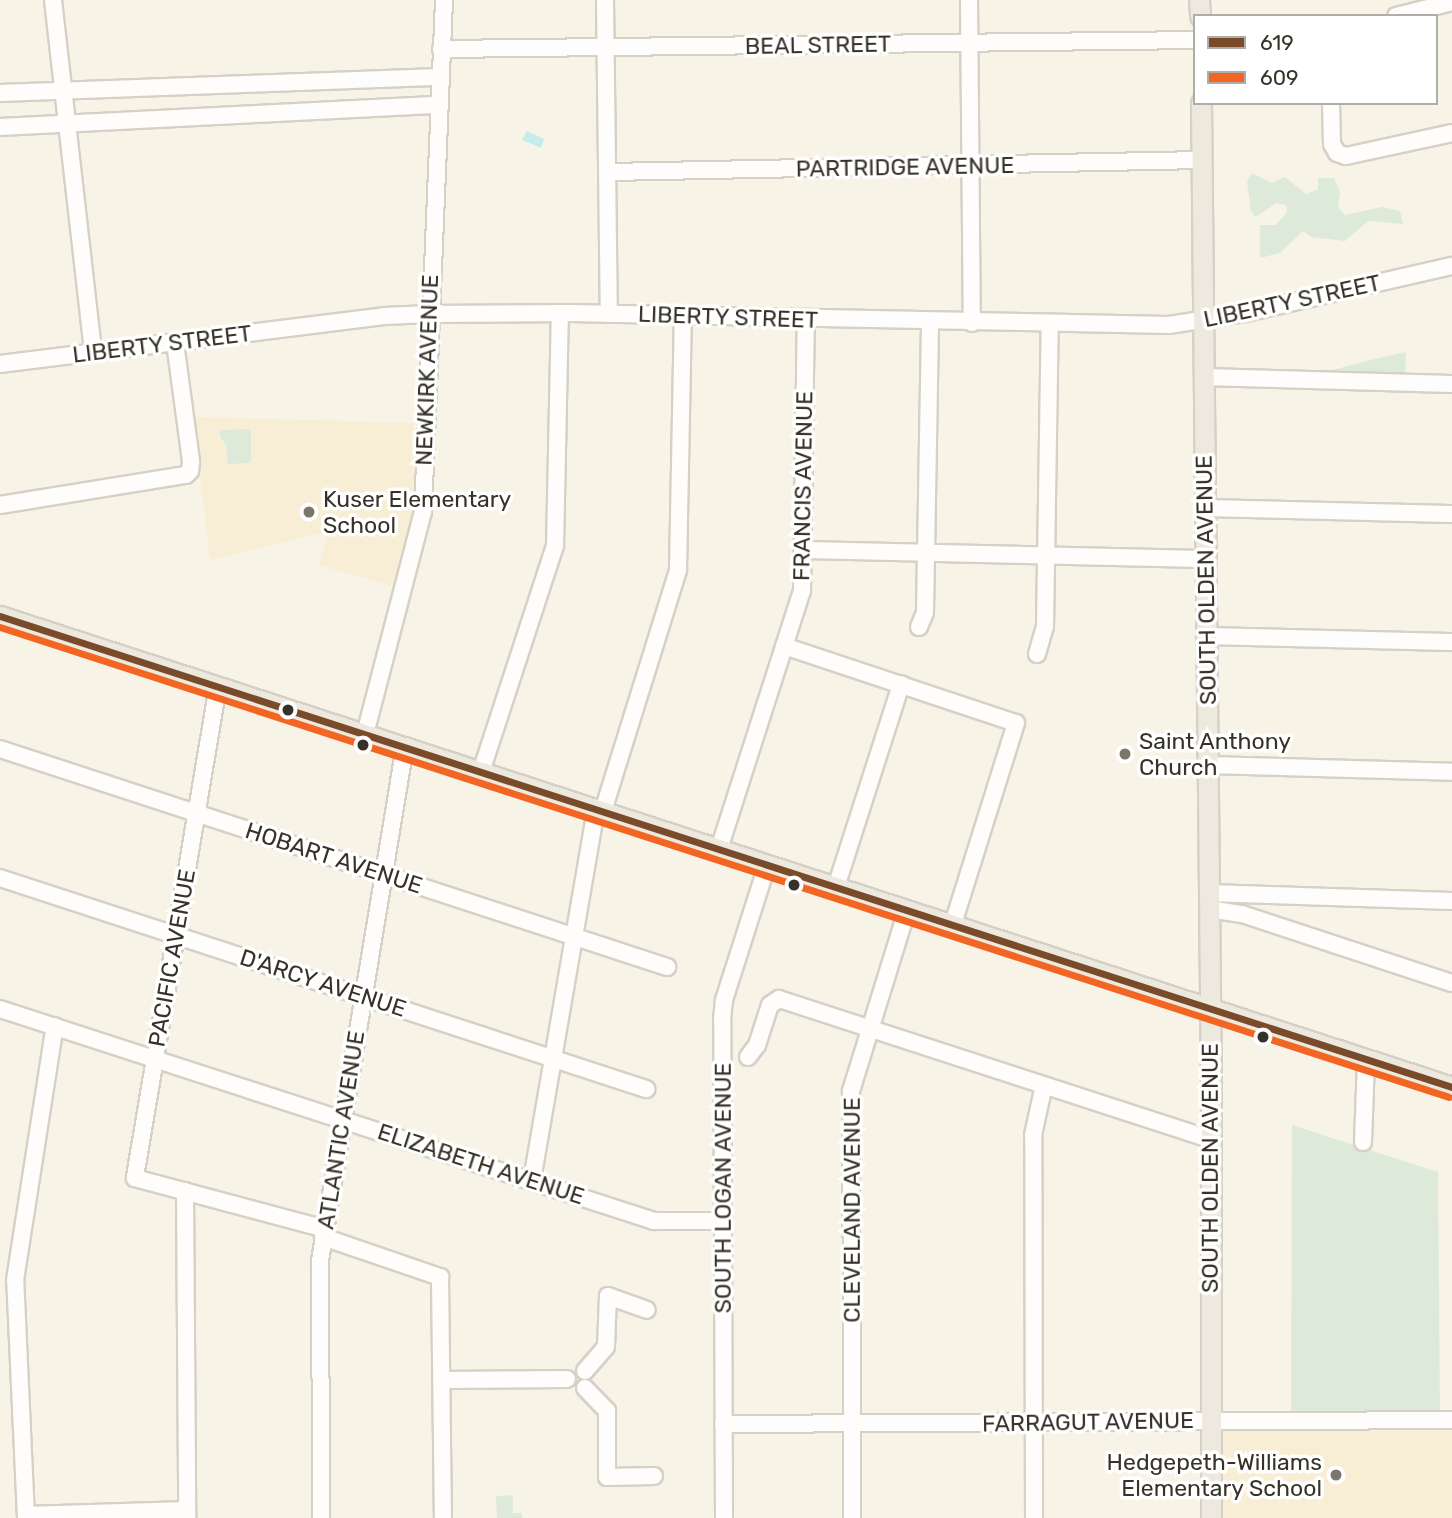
<!DOCTYPE html>
<style>
body{margin:0}
#map{position:relative;width:1452px;height:1518px;overflow:hidden;background:#f8f3e7;font-family:Rubik,sans-serif}
div>[style]{position:absolute}
.built>*{inset:0;background:#f8eed6;transform-origin:0 0}
.green>*{inset:0;background:#deead9}
.water>*{inset:0;background:#c7eaeb}
.roads{filter:drop-shadow(2px 0 #d5d1c7) drop-shadow(-2px 0 #d5d1c7) drop-shadow(0 2px #d5d1c7) drop-shadow(0 -2px #d5d1c7)}
.minor>*{height:16px;margin:-8px;padding:0 8px;transform-origin:8px;border-radius:8px;background:#fefdfb}
.major>*{height:19px;margin:-9.5px;padding:0 9.5px;transform-origin:9.5px;border-radius:9.5px;background:#eee9de}
.bus-1>*{height:7px;margin:-3.5px;padding:0 3.5px;transform-origin:3.5px;border-radius:3.5px;background:#7a4b2a}
.bus-2>*{height:7px;margin:-3.5px;padding:0 3.5px;transform-origin:3.5px;border-radius:3.5px;background:#f26522}
.dots>*{width:19px;height:19px;translate:-50% -50%;box-sizing:border-box;border:4px solid #fff;border-radius:50%}
span{translate:-50% -50%;white-space:nowrap;text-align:center;line-height:1.15;-webkit-text-stroke:7px #fff;paint-order:stroke}
.street-label{font-size:23px;color:#363228}
.poi-label{font-size:23px;color:#363228}
.left{translate:0 -50%;text-align:left}
.right{translate:-100% -50%;text-align:right}
.legend{position:absolute;left:1193px;top:14px;width:245px;height:91px;box-sizing:border-box;background:#fff;border:2px solid #afada9;margin:0;padding:9px 12px;list-style:none;font-size:21px;color:#363228}
.legend li{display:flex;align-items:center;gap:14px;height:35px}
.legend b{width:35px;border:2px solid #afada9}
</style>
<div id="map">
<div class="built">
<div style="clip-path:polygon(193px 417px,420px 423px,416px 494px,398px 588px,319px 565px,329px 531px,210px 560px)"></div>
<div style="left:1452px;top:1431px;width:87px;height:233px;rotate:90deg"></div>
</div>
<div class="green">
<div style="clip-path:polygon(1252px 173px,1272px 183px,1285px 177px,1306px 194px,1318px 189px,1318px 178px,1334px 178px,1340px 192px,1338px 207px,1345px 215px,1382px 207px,1400px 211px,1403px 224px,1368px 221px,1345px 241px,1311px 237px,1303px 231px,1280px 253px,1260px 258px,1260px 225px,1276px 225px,1287px 212px,1287px 206px,1277px 203px,1255px 217px,1251px 211px,1247px 182px)"></div>
<div style="clip-path:polygon(1406px 352px,1405px 375px,1317px 374px,1375px 359px)"></div>
<div style="clip-path:polygon(251px 429px,251px 463px,228px 464px,226px 444px,220px 437px,220px 430px)"></div>
<div style="clip-path:polygon(1292px 1125px,1438px 1172px,1440px 1413px,1291px 1414px)"></div>
<div style="clip-path:polygon(513px 1495px,513px 1513px,522px 1513px,522px 1518px,497px 1518px,496px 1496px)"></div>
</div>
<div class="water">
<div style="clip-path:polygon(527px 131px,544px 139px,541px 148px,522px 140px)"></div>
</div>
<div class="roads">
<div class="minor">
<div style="left:53px;top:0;width:355px;rotate:83.5deg"></div>
<div style="left:605px;top:0;width:314px;rotate:89.3deg"></div>
<div style="left:969px;top:0;width:323px;rotate:89.5deg"></div>
<div style="left:1396px;top:16px;width:58px;rotate:-14deg"></div>
<div style="left:441px;top:49px;width:754px;rotate:-0.68deg"></div>
<div style="left:0;top:93px;width:440px;rotate:-2.1deg"></div>
<div style="left:1331px;top:103px;width:41px;rotate:88.6deg"></div>
<div style="left:1332px;top:144px;width:10px;rotate:61deg"></div>
<div style="left:1337px;top:153px;width:9px;rotate:18deg"></div>
<div style="left:1346px;top:156px;width:108px;rotate:-12.2deg"></div>
<div style="left:0;top:127px;width:439px;rotate:-2.9deg"></div>
<div style="left:609px;top:172px;width:593px;rotate:-1.16deg"></div>
<div style="left:0;top:364px;width:387px;rotate:-7.1deg"></div>
<div style="left:384px;top:316px;width:46px;rotate:-2.5deg"></div>
<div style="left:430px;top:314px;width:140px;rotate:-0.4deg"></div>
<div style="left:570px;top:313px;width:599px;rotate:1.15deg"></div>
<div style="left:1169px;top:325px;width:78px;rotate:-8.9deg"></div>
<div style="left:1246px;top:313px;width:211px;rotate:-12.9deg"></div>
<div style="left:1204px;top:377px;width:248px;rotate:1.6deg"></div>
<div style="left:0;top:505px;width:188px;rotate:-9.2deg"></div>
<div style="left:186px;top:475px;width:6px;rotate:-45deg"></div>
<div style="left:190px;top:471px;width:10px;rotate:-84deg"></div>
<div style="left:191px;top:461px;width:119px;rotate:-97.7deg"></div>
<div style="left:1205px;top:508px;width:247px;rotate:1.4deg"></div>
<div style="left:802px;top:550px;width:403px;rotate:1.3deg"></div>
<div style="left:919px;top:627px;width:16px;rotate:-68deg"></div>
<div style="left:925px;top:612px;width:290px;rotate:-89deg"></div>
<div style="left:1206px;top:636px;width:246px;rotate:1.4deg"></div>
<div style="left:784px;top:646px;width:244px;rotate:18.4deg"></div>
<div style="left:1016px;top:723px;width:211px;rotate:107.4deg"></div>
<div style="left:1037px;top:654px;width:29px;rotate:-74deg"></div>
<div style="left:1045px;top:626px;width:303px;rotate:-89.1deg"></div>
<div style="left:218px;top:686px;width:499px;rotate:99.6deg"></div>
<div style="left:135px;top:1178px;width:197px;rotate:15deg"></div>
<div style="left:365px;top:734px;width:229px;rotate:-75.4deg"></div>
<div style="left:423px;top:512px;width:512px;rotate:-87.65deg"></div>
<div style="left:0;top:749px;width:702px;rotate:18.1deg"></div>
<div style="left:1208px;top:765px;width:244px;rotate:1.6deg"></div>
<div style="left:481px;top:772px;width:238px;rotate:-71.9deg"></div>
<div style="left:555px;top:546px;width:233px;rotate:-88.8deg"></div>
<div style="left:603px;top:811px;width:252px;rotate:-72.7deg"></div>
<div style="left:678px;top:570px;width:254px;rotate:-88.9deg"></div>
<div style="left:719px;top:849px;width:271px;rotate:-72.2deg"></div>
<div style="left:802px;top:591px;width:271px;rotate:-89.2deg"></div>
<div style="left:0;top:878px;width:680px;rotate:18.09deg"></div>
<div style="left:836px;top:887px;width:213px;rotate:-72.2deg"></div>
<div style="left:1209px;top:893px;width:243px;rotate:1.9deg"></div>
<div style="left:1209px;top:909px;width:33px;rotate:9deg"></div>
<div style="left:1242px;top:914px;width:221px;rotate:18.2deg"></div>
<div style="left:0;top:1009px;width:688px;rotate:17.96deg"></div>
<div style="left:654px;top:1221px;width:70px"></div>
<div style="left:748px;top:1057px;width:15px;rotate:-53deg"></div>
<div style="left:757px;top:1045px;width:42px;rotate:-72deg"></div>
<div style="left:770px;top:1005px;width:11px;rotate:-34deg"></div>
<div style="left:779px;top:999px;width:454px;rotate:18deg"></div>
<div style="left:1363px;top:1142px;width:83px;rotate:-87.9deg"></div>
<div style="left:532px;top:1180px;width:376px;rotate:-80.2deg"></div>
<div style="left:185px;top:1191px;width:327px;rotate:89.6deg"></div>
<div style="left:323px;top:1237px;width:124px;rotate:18.9deg"></div>
<div style="left:440px;top:1277px;width:241px;rotate:89.3deg"></div>
<div style="left:585px;top:1371px;width:32px;rotate:-49deg"></div>
<div style="left:606px;top:1347px;width:51px;rotate:-87.8deg"></div>
<div style="left:608px;top:1296px;width:41px;rotate:19.7deg"></div>
<div style="left:442px;top:1380px;width:125px;rotate:-0.5deg"></div>
<div style="left:585px;top:1388px;width:32px;rotate:46deg"></div>
<div style="left:607px;top:1411px;width:66px;rotate:90deg"></div>
<div style="left:607px;top:1477px;width:47px;rotate:-1.2deg"></div>
<div style="left:723px;top:1424px;width:729px;rotate:-0.31deg"></div>
<div style="left:26px;top:1515px;width:161px;rotate:-1.8deg"></div>
<div style="left:26px;top:1518px;width:238px;rotate:-92.6deg"></div>
<div style="left:15px;top:1280px;width:257px;rotate:-81.1deg"></div>
<div style="left:321px;top:1518px;width:257px;rotate:-90.2deg"></div>
<div style="left:320px;top:1261px;width:522px;rotate:-80.63deg"></div>
<div style="left:724px;top:1518px;width:499px;rotate:-90.2deg"></div>
<div style="left:722px;top:1019px;width:19px;rotate:-84deg"></div>
<div style="left:724px;top:1000px;width:142px;rotate:-72.3deg"></div>
<div style="left:852px;top:1518px;width:427px;rotate:-90.1deg"></div>
<div style="left:851px;top:1091px;width:189px;rotate:-72.8deg"></div>
<div style="left:1034px;top:1518px;width:383px;rotate:-90.1deg"></div>
<div style="left:1033px;top:1135px;width:51px;rotate:-77.6deg"></div>
</div>
<div class="major">
<div style="left:1199px;top:0;width:16px;rotate:86deg"></div>
<div style="left:1201px;top:103px;width:989px;rotate:89.42deg"></div>
<div style="left:1211px;top:1092px;width:426px;rotate:90deg"></div>
<div style="left:0;top:616px;width:1526px;rotate:17.97deg"></div>
</div>
</div>
<div class="bus-1">
<div style="left:0;top:616px;width:1526px;rotate:17.97deg"></div>
</div>
<div class="bus-2">
<div style="left:0;top:627px;width:1523px;rotate:17.97deg"></div>
</div>
<div class="dots">
<div style="left:309px;top:512px;background:#7a766b"></div>
<div style="left:288px;top:710px;background:#363228"></div>
<div style="left:363px;top:745px;background:#363228"></div>
<div style="left:1125px;top:754px;background:#7a766b"></div>
<div style="left:794px;top:885px;background:#363228"></div>
<div style="left:1263px;top:1037px;background:#363228"></div>
<div style="left:1336px;top:1475px;background:#7a766b"></div>
</div>
<div class="street-label">
<span style="left:818px;top:45px;rotate:-1deg">BEAL STREET</span>
<span style="left:905px;top:167px;rotate:-1deg">PARTRIDGE AVENUE</span>
<span style="left:1292px;top:301px;rotate:-12deg">LIBERTY STREET</span>
<span style="left:728px;top:317px;rotate:2deg">LIBERTY STREET</span>
<span style="left:162px;top:344px;rotate:-7deg">LIBERTY STREET</span>
<span style="left:427px;top:370px;rotate:-88deg">NEWKIRK AVENUE</span>
<span style="left:803px;top:486px;rotate:-89deg">FRANCIS AVENUE</span>
<span style="left:1206px;top:580px;rotate:-91deg">SOUTH OLDEN AVENUE</span>
<span style="left:334px;top:858px;rotate:18deg">HOBART AVENUE</span>
<span style="left:172px;top:958px;rotate:-80deg">PACIFIC AVENUE</span>
<span style="left:323px;top:983px;rotate:18deg">D'ARCY AVENUE</span>
<span style="left:341px;top:1130px;rotate:-81deg">ATLANTIC AVENUE</span>
<span style="left:481px;top:1164px;rotate:18deg">ELIZABETH AVENUE</span>
<span style="left:1210px;top:1168px;rotate:-90deg">SOUTH OLDEN AVENUE</span>
<span style="left:723px;top:1188px;rotate:-90deg">SOUTH LOGAN AVENUE</span>
<span style="left:852px;top:1210px;rotate:-90deg">CLEVELAND AVENUE</span>
<span style="left:1088px;top:1422px;rotate:-1deg">FARRAGUT AVENUE</span>
</div>
<div class="poi-label">
<span class="left" style="left:323px;top:512px">Kuser Elementary<br>School</span>
<span class="left" style="left:1139px;top:754px">Saint Anthony<br>Church</span>
<span class="right" style="left:1322px;top:1475px">Hedgepeth-Williams<br>Elementary School</span>
</div>
<ul class="legend">
<li><b style="height:9px;background:#7a4b2a"></b>619</li>
<li><b style="height:9px;background:#f26522"></b>609</li>
</ul>
</div>
